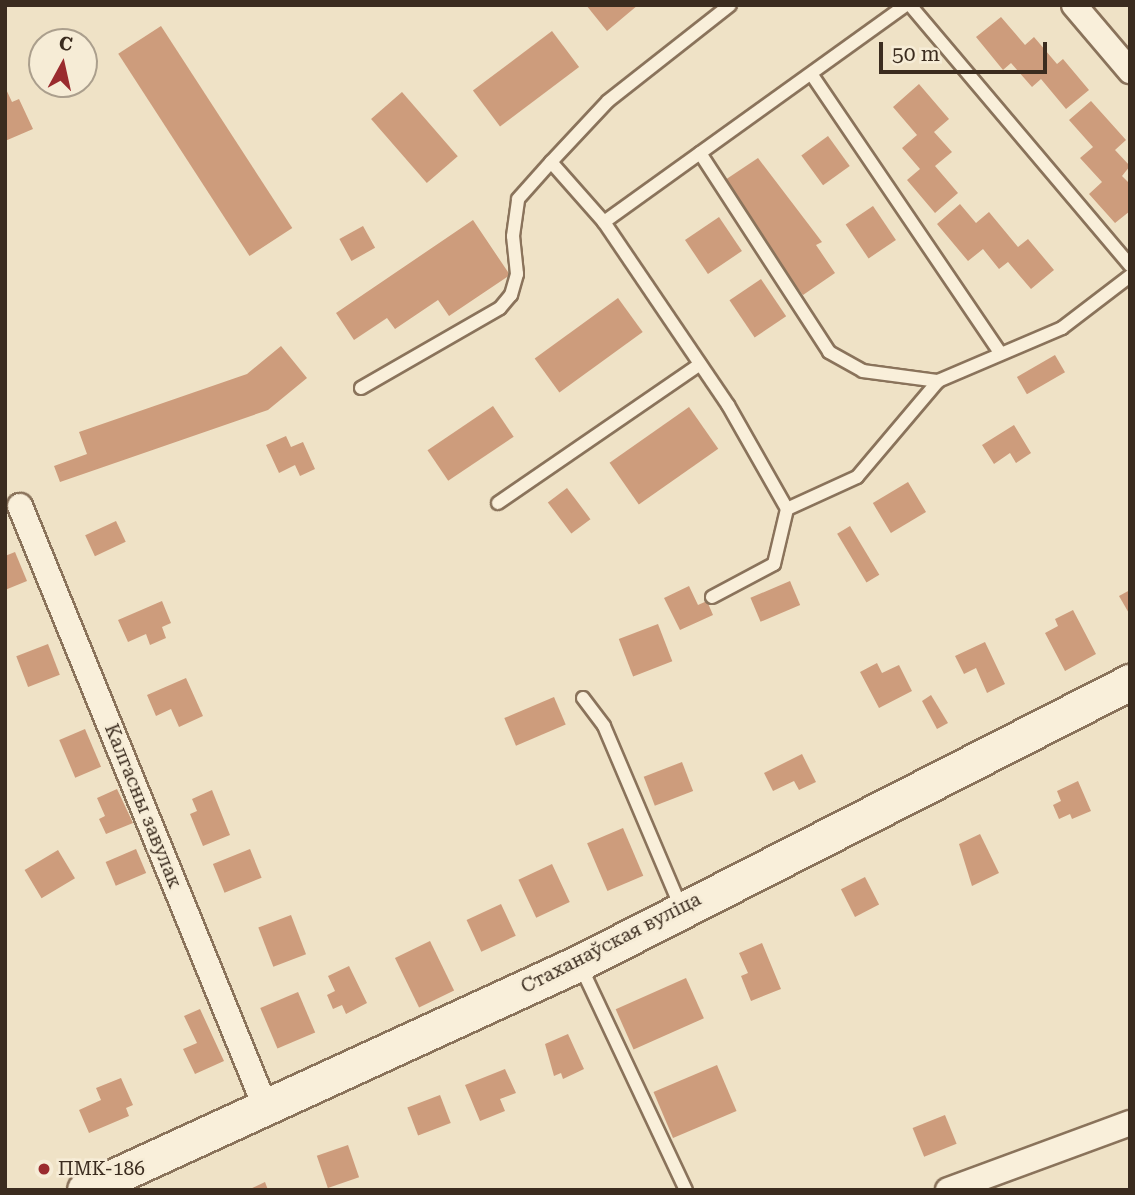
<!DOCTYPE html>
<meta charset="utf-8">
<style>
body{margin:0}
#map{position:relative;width:1135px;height:1195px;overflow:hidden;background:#efe2c6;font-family:"Roboto Serif",serif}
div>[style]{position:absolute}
.building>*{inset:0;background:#cd9c7c;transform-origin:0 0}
.roads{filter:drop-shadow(2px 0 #8a735b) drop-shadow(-2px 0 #8a735b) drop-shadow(0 2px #8a735b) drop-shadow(0 -2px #8a735b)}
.lane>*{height:12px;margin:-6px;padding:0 6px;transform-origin:6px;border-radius:6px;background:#f9efda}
.street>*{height:24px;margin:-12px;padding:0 12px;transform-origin:12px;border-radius:12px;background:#f9efda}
.secondary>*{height:35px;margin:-17.5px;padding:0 17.5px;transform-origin:17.5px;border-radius:17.5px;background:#f9efda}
.dots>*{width:19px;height:19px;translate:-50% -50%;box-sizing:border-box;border:4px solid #f6ecd6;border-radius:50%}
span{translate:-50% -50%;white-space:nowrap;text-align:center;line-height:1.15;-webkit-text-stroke:5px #f6ecd6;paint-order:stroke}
.street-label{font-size:19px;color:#3b2c1f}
.poi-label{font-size:19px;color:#3b2c1f}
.left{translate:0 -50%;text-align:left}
.frame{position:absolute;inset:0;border:7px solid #3b2c1f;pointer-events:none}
.north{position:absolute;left:28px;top:28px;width:70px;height:70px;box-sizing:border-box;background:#f6ecd6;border:2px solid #ab9f8d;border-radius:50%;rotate:8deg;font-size:19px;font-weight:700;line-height:28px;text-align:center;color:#3b2c1f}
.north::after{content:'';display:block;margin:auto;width:24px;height:32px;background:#9a2b2e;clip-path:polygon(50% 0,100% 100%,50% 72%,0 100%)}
.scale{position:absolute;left:879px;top:42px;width:168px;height:32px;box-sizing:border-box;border:4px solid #3b2c1f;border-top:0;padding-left:9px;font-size:21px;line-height:24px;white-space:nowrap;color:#3b2c1f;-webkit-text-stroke:5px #f6ecd6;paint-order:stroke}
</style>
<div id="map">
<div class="building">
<div style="clip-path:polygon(586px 5px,638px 5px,607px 31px)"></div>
<div style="clip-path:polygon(1001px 17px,1025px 45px,1034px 37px,1057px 64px,1063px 59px,1089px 90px,1066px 109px,1041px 79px,1032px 87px,1011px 63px,1003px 70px,976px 37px)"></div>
<div style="left:161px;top:26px;width:241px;height:51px;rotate:57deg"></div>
<div style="left:552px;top:31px;width:45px;height:99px;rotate:53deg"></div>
<div style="clip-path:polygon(919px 84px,949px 119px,934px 132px,952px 152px,935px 166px,958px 193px,935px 213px,907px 180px,920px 169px,902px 148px,917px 135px,893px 107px)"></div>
<div style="clip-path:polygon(5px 87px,12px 102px,19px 99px,33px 129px,5px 141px)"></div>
<div style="left:402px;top:92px;width:85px;height:41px;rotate:49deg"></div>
<div style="clip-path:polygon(1091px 101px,1126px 140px,1115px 150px,1130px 166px,1122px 176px,1130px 184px,1130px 211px,1115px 223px,1089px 194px,1102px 182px,1080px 158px,1093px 147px,1069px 120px)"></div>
<div style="left:828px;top:136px;width:37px;height:33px;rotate:54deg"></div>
<div style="clip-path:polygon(758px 158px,822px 242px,816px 245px,835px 273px,803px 295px,744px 219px,749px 216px,725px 180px)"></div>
<div style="clip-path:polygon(960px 204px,976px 223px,989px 212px,1018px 247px,1028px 239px,1054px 270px,1031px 289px,1008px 262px,999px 269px,983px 249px,968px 261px,937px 224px)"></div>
<div style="left:873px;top:206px;width:41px;height:33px;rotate:56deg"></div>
<div style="left:719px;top:217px;width:41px;height:41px;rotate:56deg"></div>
<div style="clip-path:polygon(473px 220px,510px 275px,449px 316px,438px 300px,395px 329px,387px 318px,354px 340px,336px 313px)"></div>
<div style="left:363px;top:226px;width:25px;height:27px;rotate:61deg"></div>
<div style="left:761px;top:279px;width:45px;height:38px;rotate:56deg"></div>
<div style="left:618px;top:298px;width:42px;height:103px;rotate:54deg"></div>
<div style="clip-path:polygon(281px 346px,307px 378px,268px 410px,60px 482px,54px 466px,87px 454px,79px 432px,247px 374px)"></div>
<div style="left:1055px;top:355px;width:20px;height:44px;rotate:60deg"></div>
<div style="left:493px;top:406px;width:37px;height:79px;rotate:56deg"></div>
<div style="left:689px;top:407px;width:51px;height:97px;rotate:55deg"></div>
<div style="clip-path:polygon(1014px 425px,1031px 453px,1016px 463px,1010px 453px,994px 464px,982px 445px)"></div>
<div style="clip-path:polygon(286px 436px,291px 447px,303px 442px,315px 469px,300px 476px,295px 465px,279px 473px,266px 445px)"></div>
<div style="left:908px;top:482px;width:35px;height:41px;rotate:59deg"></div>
<div style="left:567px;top:488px;width:39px;height:24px;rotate:53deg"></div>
<div style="left:116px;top:521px;width:23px;height:34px;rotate:65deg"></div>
<div style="left:850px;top:526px;width:57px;height:15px;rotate:59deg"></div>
<div style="clip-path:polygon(15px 552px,27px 581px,5px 590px,5px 556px)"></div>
<div style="left:790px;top:581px;width:26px;height:43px;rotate:67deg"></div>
<div style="clip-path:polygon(689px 586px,698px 605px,707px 601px,713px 615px,680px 630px,664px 598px)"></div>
<div style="clip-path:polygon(1130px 590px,1130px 615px,1119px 596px)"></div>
<div style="clip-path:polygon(162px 601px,171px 623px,162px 627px,166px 638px,150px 645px,146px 634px,128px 642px,118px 620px)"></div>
<div style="clip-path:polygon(1073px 610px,1096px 654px,1065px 671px,1045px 633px,1058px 626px,1055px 619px)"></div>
<div style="left:658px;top:624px;width:40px;height:42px;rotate:69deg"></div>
<div style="clip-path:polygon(985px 642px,1005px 684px,987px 693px,976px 668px,964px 674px,955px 656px)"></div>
<div style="left:48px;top:644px;width:33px;height:34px;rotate:69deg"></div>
<div style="clip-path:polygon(877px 663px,882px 673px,899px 665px,912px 691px,879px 708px,860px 672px)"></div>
<div style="clip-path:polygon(186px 678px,203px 716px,179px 727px,171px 709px,156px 716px,147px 695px)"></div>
<div style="clip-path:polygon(931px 695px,948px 723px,937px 729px,922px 701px)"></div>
<div style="left:554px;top:697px;width:30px;height:54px;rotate:67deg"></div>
<div style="left:85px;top:729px;width:41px;height:28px;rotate:67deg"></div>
<div style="clip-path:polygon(802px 754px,816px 782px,799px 790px,794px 781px,773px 791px,764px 773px)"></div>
<div style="left:682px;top:762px;width:31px;height:41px;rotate:69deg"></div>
<div style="clip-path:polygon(1078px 781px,1091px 811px,1072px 819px,1070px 814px,1059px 819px,1053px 805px,1061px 801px,1057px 791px)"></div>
<div style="clip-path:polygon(117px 789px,133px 823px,106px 834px,99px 819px,105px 816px,97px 798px)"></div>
<div style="clip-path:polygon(212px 790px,230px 835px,203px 846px,190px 814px,197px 811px,192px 799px)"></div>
<div style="left:623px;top:828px;width:52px;height:39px;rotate:67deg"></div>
<div style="clip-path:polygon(980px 834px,999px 873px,972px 886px,959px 844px)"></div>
<div style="left:136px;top:849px;width:26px;height:33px;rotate:67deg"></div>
<div style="left:250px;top:849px;width:31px;height:40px;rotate:68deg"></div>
<div style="left:58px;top:850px;width:33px;height:39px;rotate:59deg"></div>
<div style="left:552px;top:864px;width:42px;height:37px;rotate:65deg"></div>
<div style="left:865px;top:877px;width:31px;height:27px;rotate:63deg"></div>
<div style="left:501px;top:904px;width:35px;height:38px;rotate:65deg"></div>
<div style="left:291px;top:915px;width:42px;height:35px;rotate:69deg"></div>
<div style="left:430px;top:941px;width:55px;height:39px;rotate:64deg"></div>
<div style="clip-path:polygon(762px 943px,781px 989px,751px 1001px,741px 976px,748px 973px,739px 953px)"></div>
<div style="clip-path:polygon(349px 966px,367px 1003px,346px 1014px,342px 1005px,333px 1009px,327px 995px,335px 991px,328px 976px)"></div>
<div style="left:686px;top:978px;width:44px;height:77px;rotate:66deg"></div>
<div style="left:298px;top:992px;width:44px;height:41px;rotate:67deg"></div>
<div style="clip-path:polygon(200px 1009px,224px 1061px,195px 1074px,183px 1049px,197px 1043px,184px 1016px)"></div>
<div style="clip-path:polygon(568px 1034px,584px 1069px,563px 1079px,561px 1073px,554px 1076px,545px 1044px)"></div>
<div style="left:717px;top:1065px;width:50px;height:69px;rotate:67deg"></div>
<div style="clip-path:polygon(505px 1069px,516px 1093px,500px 1099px,505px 1111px,480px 1121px,465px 1085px)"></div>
<div style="clip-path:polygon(121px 1078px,133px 1105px,126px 1108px,129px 1116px,89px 1133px,79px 1110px,101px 1100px,96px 1088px)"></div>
<div style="left:440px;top:1095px;width:30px;height:35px;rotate:69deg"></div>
<div style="left:945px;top:1115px;width:31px;height:35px;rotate:68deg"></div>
<div style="left:348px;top:1145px;width:34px;height:33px;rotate:71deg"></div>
<div style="clip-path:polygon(265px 1182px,268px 1190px,248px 1190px)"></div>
</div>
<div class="roads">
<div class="lane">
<div style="left:906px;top:5px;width:372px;rotate:144.3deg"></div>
<div style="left:604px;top:222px;width:221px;rotate:55.9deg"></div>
<div style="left:728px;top:405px;width:120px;rotate:60.4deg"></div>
<div style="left:787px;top:509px;width:77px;rotate:-24.6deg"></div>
<div style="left:857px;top:477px;width:126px;rotate:-49.8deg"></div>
<div style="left:938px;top:381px;width:135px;rotate:-23.1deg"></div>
<div style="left:1062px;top:328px;width:86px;rotate:-37.4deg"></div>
<div style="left:910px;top:5px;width:341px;rotate:49.8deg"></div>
<div style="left:812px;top:75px;width:336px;rotate:55.9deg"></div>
<div style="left:700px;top:153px;width:237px;rotate:57deg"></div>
<div style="left:829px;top:352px;width:39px;rotate:29deg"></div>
<div style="left:863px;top:371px;width:76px;rotate:7.6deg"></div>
<div style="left:604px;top:222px;width:80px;rotate:-131.5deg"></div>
<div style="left:551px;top:162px;width:83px;rotate:-46.9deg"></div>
<div style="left:608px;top:101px;width:155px;rotate:-38.2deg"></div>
<div style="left:361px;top:388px;width:160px;rotate:-29.9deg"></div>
<div style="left:500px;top:308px;width:17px;rotate:-50deg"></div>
<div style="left:511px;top:295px;width:22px;rotate:-74deg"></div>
<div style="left:517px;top:274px;width:38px;rotate:-96deg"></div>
<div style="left:513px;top:236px;width:37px;rotate:-82deg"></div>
<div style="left:518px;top:199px;width:50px;rotate:-48.3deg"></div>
<div style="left:498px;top:503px;width:245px;rotate:-34.5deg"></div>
<div style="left:712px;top:597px;width:70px;rotate:-28deg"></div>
<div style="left:774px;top:564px;width:57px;rotate:-76.7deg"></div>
<div style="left:583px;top:698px;width:35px;rotate:53deg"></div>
<div style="left:604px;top:726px;width:197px;rotate:67deg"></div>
<div style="left:580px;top:965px;width:249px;rotate:64.8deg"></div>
</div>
<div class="street">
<div style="left:1074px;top:5px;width:87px;rotate:49.7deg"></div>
<div style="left:20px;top:506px;width:648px;rotate:67.79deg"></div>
<div style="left:948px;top:1190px;width:194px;rotate:-20.2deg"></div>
</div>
<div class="secondary">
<div style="left:85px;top:1190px;width:544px;rotate:-24.68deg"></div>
<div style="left:579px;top:963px;width:619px;rotate:-27.02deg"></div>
</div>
</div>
<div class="dots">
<div style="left:44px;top:1169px;background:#9a2b2e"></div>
</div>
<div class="street-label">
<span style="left:143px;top:806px;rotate:68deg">Калгасны завулак</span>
<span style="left:611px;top:943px;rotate:-27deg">Стаханаўская вуліца</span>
</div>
<div class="poi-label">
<span class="left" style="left:58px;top:1169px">ПМК-186</span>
</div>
<div class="frame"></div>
<div class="north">С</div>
<div class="scale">50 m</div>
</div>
